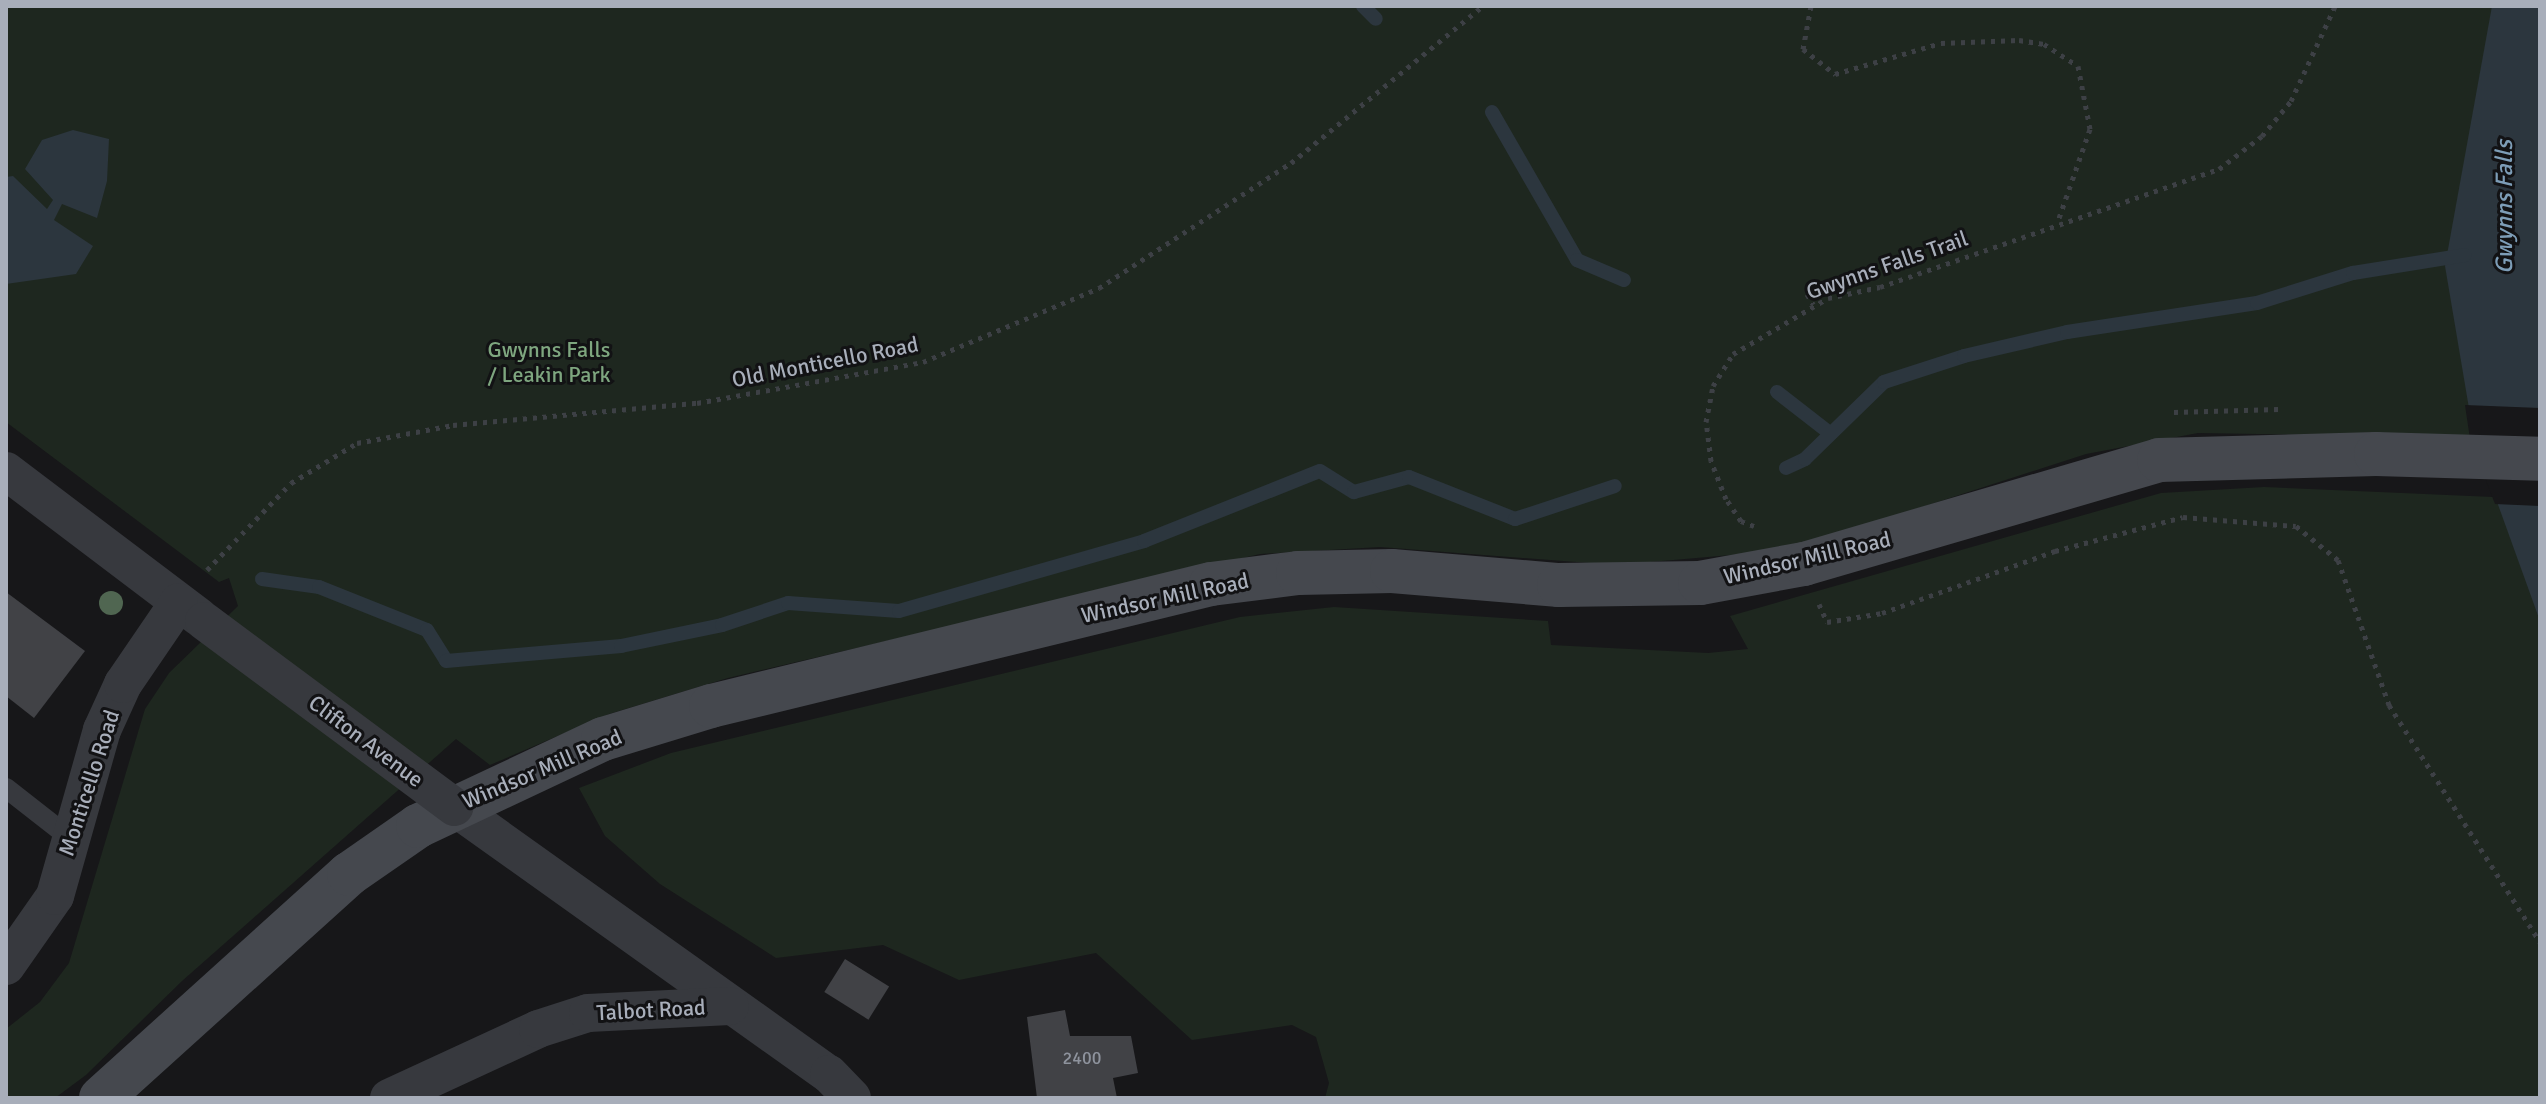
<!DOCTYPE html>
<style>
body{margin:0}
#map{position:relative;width:2546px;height:1104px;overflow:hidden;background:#171719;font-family:Signika,sans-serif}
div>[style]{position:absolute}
.green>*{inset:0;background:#1e271f}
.water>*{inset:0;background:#2c363e}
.pier>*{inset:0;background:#171719}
.stream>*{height:14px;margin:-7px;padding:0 7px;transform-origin:7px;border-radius:7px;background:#2c363e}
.building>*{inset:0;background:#414246;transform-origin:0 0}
.path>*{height:5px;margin-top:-2.5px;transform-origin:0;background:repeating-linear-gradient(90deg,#3d4045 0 4px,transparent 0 10px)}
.service>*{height:20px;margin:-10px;padding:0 10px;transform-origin:10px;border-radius:10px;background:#37393e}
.minor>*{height:38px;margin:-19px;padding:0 19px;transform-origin:19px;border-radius:19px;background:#37393e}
.secondary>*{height:44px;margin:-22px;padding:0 22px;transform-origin:22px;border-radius:22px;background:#45484e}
.minor-bridge>*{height:38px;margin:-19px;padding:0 19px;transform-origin:19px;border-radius:19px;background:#37393e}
.trees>*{width:24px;height:24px;margin:-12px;border-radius:50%;background:#506651}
span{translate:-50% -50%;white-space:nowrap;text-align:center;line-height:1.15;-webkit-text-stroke:6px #121214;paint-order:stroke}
.number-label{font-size:18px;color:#8e939d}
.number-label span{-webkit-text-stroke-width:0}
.street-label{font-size:22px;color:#a8aeba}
.park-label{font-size:22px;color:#7ea67f}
.water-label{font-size:24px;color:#7d9db7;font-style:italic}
.frame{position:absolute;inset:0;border:8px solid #a8aeba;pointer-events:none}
</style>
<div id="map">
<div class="green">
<div style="clip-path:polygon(6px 6px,2540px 6px,2540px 439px,2198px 433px,2086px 454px,1789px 550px,1616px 565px,1380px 547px,1260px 554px,728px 678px,609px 714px,490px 765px,456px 739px,182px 981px,86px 1075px,55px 1098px,6px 1098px,6px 1029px,40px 1002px,69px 963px,145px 709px,169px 673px,238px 606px,229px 578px,219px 582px,6px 422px)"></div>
<div style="clip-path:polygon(2264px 487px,2540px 499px,2540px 1098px,1325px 1098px,1329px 1083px,1316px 1037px,1292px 1025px,1192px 1040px,1096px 953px,959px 980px,883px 945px,776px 958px,660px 884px,605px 836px,579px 788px,671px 753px,1240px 617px,1334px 607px,1548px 621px,1551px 645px,1708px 653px,1748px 649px,1730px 616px,2161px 493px)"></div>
</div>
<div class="water">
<div style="clip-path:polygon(2492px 6px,2540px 6px,2540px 621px,2474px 438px,2445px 266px)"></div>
<div style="clip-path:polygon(73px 130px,109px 139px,107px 181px,97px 218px,62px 204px,54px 220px,93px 246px,76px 274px,6px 284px,6px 177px,13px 176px,47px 209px,53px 200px,25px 169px,42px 140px)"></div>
</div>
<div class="pier">
<div style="clip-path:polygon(2465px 405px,2540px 408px,2540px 506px,2495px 504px,2470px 439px)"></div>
</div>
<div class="stream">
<div style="left:1363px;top:6px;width:18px;rotate:45deg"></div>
<div style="left:1492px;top:112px;width:171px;rotate:60.1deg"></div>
<div style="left:1577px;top:260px;width:51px;rotate:23.1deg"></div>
<div style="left:1777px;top:392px;width:68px;rotate:37.9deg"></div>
<div style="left:1786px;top:468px;width:21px;rotate:-25deg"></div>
<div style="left:1805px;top:459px;width:110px;rotate:-44.3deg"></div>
<div style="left:1884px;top:382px;width:84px;rotate:-18deg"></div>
<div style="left:1964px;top:356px;width:106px;rotate:-13.1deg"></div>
<div style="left:2067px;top:332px;width:192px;rotate:-8.7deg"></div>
<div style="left:2257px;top:303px;width:101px;rotate:-17.4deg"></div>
<div style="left:2353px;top:273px;width:113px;rotate:-9.1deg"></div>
<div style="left:262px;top:579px;width:58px;rotate:8deg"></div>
<div style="left:319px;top:587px;width:116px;rotate:21.7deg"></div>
<div style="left:427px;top:630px;width:36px;rotate:58deg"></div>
<div style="left:446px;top:661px;width:176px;rotate:-4.9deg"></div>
<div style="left:621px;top:646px;width:103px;rotate:-11.7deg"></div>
<div style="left:722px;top:625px;width:70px;rotate:-18.4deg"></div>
<div style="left:788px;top:603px;width:111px;rotate:4.1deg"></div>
<div style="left:899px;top:611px;width:255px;rotate:-15.9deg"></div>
<div style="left:1144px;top:541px;width:189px;rotate:-21.7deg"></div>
<div style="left:1320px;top:471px;width:40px;rotate:32deg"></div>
<div style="left:1354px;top:492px;width:57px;rotate:-15.3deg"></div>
<div style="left:1409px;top:477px;width:114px;rotate:21.6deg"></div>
<div style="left:1515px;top:519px;width:105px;rotate:-18.3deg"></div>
</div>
<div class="building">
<div style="clip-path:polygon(6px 592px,85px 651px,34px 718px,6px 696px)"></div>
<div style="left:845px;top:959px;width:52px;height:39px;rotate:32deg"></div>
<div style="clip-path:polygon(1065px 1010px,1070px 1036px,1131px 1036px,1138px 1073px,1113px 1078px,1117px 1098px,1037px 1098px,1027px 1017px)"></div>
</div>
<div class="path">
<div style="left:1811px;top:6px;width:44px;rotate:100.5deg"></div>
<div style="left:1803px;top:49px;width:41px;rotate:38deg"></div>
<div style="left:1835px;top:74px;width:110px;rotate:-16.3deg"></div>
<div style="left:1941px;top:43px;width:78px;rotate:-2.2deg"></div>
<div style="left:2019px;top:40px;width:25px;rotate:9deg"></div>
<div style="left:2044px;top:44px;width:40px;rotate:32.9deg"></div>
<div style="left:2078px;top:66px;width:64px;rotate:79.2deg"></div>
<div style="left:2090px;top:129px;width:97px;rotate:109.2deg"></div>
<div style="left:1807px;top:294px;width:12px;rotate:59deg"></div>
<div style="left:2174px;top:412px;width:105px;rotate:-1.6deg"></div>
<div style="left:1754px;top:526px;width:14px;rotate:-159deg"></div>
<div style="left:1741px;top:521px;width:27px;rotate:-124deg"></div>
<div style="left:1726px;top:499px;width:41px;rotate:-111.5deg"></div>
<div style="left:1711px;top:461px;width:39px;rotate:-97deg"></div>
<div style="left:1706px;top:422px;width:37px;rotate:-79deg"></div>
<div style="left:1713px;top:386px;width:38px;rotate:-58deg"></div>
<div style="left:1733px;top:354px;width:110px;rotate:-30.5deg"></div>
<div style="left:1828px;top:298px;width:53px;rotate:-11.9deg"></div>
<div style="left:1880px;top:287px;width:359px;rotate:-19.2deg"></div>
<div style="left:2219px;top:169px;width:54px;rotate:-37.5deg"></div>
<div style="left:2262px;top:136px;width:45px;rotate:-50.4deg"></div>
<div style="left:2291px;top:101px;width:105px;rotate:-65.1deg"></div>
<div style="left:207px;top:570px;width:121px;rotate:-46deg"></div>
<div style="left:291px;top:483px;width:77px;rotate:-31.2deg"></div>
<div style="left:357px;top:443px;width:98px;rotate:-10.6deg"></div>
<div style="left:453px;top:425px;width:245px;rotate:-5.2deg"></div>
<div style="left:697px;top:403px;width:230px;rotate:-10.3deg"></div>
<div style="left:923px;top:362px;width:191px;rotate:-22.8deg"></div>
<div style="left:1099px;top:288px;width:229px;rotate:-33.1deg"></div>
<div style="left:1291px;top:163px;width:248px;rotate:-39.3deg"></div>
<div style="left:1819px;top:604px;width:20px;rotate:66deg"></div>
<div style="left:1827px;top:622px;width:56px;rotate:-9.3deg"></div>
<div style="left:1882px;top:613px;width:184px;rotate:-19.7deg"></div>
<div style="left:2055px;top:551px;width:132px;rotate:-14.9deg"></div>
<div style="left:2183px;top:517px;width:113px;rotate:4.6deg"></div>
<div style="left:2296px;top:526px;width:54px;rotate:39deg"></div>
<div style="left:2338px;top:560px;width:154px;rotate:70.6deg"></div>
<div style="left:2389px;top:705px;width:281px;rotate:57.5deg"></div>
</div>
<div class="service">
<div style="left:6px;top:788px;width:81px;rotate:38deg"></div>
</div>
<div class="minor">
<div style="left:6px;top:471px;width:242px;rotate:37.1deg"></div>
<div style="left:454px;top:807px;width:460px;rotate:35.5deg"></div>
<div style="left:829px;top:1074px;width:33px;rotate:46deg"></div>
<div style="left:6px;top:966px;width:85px;rotate:-55deg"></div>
<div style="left:55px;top:896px;width:173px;rotate:-74.2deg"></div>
<div style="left:102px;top:730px;width:51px;rotate:-65.5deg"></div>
<div style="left:123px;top:684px;width:99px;rotate:-55.7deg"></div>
<div style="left:389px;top:1098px;width:164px;rotate:-24.8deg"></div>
<div style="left:538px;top:1029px;width:52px;rotate:-17.7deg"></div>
<div style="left:588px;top:1013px;width:142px;rotate:-2.8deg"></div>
</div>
<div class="secondary">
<div style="left:101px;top:1098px;width:334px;rotate:-42.1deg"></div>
<div style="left:349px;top:874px;width:84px;rotate:-34.8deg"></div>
<div style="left:418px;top:826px;width:204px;rotate:-25.2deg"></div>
<div style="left:603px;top:739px;width:113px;rotate:-17deg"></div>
<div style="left:711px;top:706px;width:515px;rotate:-13.71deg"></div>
<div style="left:1211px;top:584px;width:88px;rotate:-7.2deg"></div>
<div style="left:1298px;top:573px;width:94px;rotate:-1.2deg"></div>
<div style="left:1392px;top:571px;width:168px;rotate:4.8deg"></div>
<div style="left:1559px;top:585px;width:141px;rotate:-0.8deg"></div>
<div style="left:1700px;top:583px;width:106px;rotate:-10.4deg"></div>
<div style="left:1804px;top:564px;width:370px;rotate:-16.3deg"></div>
<div style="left:2159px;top:460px;width:217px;rotate:-1.6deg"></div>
<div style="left:2376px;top:454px;width:164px;rotate:1.7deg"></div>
</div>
<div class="minor-bridge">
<div style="left:204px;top:621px;width:312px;rotate:36.6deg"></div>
</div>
<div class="trees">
<div style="left:111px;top:603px"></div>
</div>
<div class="number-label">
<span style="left:1082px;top:1058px">2400</span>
</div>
<div class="street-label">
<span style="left:1887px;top:265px;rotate:-19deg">Gwynns Falls Trail</span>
<span style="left:825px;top:362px;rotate:-11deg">Old Monticello Road</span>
<span style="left:1807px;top:558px;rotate:-13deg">Windsor Mill Road</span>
<span style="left:1165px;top:598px;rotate:-12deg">Windsor Mill Road</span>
<span style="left:366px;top:741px;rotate:37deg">Clifton Avenue</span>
<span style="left:542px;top:769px;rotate:-23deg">Windsor Mill Road</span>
<span style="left:89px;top:783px;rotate:-72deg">Monticello Road</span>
<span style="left:651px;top:1010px;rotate:-3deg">Talbot Road</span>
</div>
<div class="park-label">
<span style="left:549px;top:362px">Gwynns Falls<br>/ Leakin Park</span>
</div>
<div class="water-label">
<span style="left:2505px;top:207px;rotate:-90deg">Gwynns Falls</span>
</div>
<div class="frame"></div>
</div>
